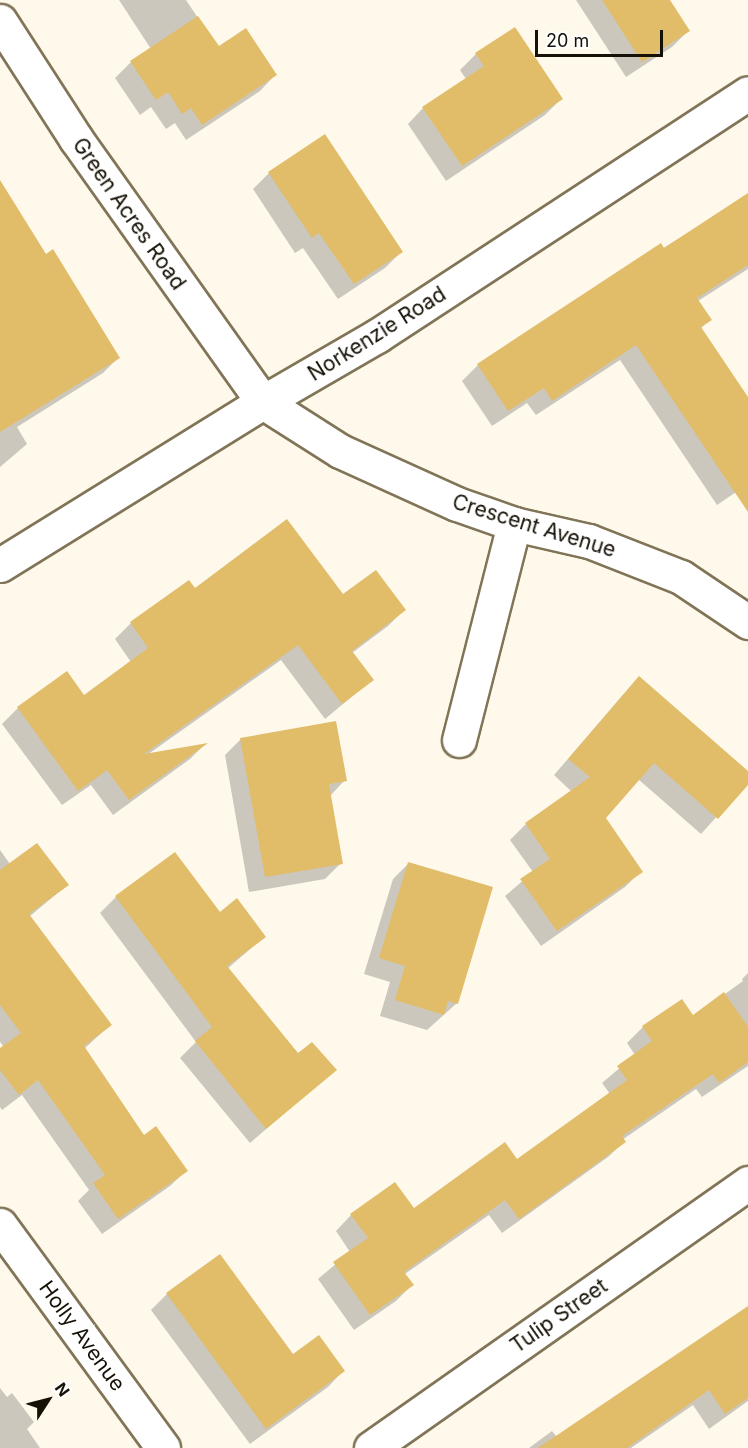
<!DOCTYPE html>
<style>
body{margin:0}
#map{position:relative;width:748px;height:1448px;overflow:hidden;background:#fff9ec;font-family:Inter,sans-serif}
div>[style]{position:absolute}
.shadow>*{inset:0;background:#0003}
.building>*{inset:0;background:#e1bc69}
.roads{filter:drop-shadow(2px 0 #817457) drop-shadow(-2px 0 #817457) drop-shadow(0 2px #817457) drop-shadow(0 -2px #817457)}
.minor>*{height:33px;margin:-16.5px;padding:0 16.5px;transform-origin:16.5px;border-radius:16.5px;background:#fff}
.tertiary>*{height:33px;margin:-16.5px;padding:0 16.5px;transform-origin:16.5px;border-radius:16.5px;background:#fff}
span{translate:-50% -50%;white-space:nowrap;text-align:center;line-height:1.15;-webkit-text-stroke:6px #fff;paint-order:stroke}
.street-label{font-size:21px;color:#161106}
.north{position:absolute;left:18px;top:1370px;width:60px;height:60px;-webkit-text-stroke:4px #fff;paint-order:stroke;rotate:54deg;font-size:16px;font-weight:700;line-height:24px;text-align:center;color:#161106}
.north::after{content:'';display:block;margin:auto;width:21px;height:27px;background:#161106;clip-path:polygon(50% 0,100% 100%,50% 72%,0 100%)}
.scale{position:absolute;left:535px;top:30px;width:128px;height:27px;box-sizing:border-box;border:3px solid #161106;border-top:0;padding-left:8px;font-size:18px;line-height:21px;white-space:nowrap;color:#161106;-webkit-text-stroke:4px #fff;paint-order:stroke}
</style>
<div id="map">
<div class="shadow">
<div style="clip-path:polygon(119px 0,186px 0,218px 48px,275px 75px,260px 91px,186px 140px,175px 123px,166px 129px,151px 107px,140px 115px,115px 78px,131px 62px,151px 49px)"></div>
<div style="clip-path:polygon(576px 0,668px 0,688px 31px,672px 47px,626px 77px)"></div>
<div style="clip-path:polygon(476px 54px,561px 99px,545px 115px,446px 181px,408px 124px,423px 108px,466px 79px,460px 70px)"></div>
<div style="clip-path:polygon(269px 173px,401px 252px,385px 268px,338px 299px,303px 248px,295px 253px,253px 189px)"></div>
<div style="clip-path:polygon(748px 195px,748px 269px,698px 301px,710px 320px,700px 329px,748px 399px,748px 484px,717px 505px,620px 360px,536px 415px,527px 403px,492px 426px,462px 381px,478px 365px)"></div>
<div style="clip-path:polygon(0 227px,46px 256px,119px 357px,103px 373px,17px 427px,27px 444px,0 467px)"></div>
<div style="clip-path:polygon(195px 590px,343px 597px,404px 610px,388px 626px,352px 653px,372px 680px,325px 719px,281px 660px,147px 755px,204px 745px,190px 759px,113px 815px,91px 785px,62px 805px,2px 724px,18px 708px,84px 697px,131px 662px,115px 639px,131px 623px)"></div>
<div style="clip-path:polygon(624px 694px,748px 773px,748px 782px,701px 834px,638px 779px,604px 818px,641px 871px,625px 887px,541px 946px,505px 896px,533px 872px,510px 840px,526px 824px,572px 792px,554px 775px)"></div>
<div style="clip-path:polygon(241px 739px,345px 780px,330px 796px,341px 863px,325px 879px,249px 892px,225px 755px)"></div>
<div style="clip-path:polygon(0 850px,10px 864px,67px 885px,29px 917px,110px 1025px,84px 1049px,144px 1137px,186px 1171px,170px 1186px,102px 1234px,78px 1201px,89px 1190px,22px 1095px,2px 1110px,0 1107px,0 1050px,4px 1047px,0 1042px)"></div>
<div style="clip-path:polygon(409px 863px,457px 1003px,427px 1030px,380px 1016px,390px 982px,364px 974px,393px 879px)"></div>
<div style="clip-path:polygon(116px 897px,219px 914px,264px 937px,227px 969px,298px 1055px,335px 1070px,250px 1143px,180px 1058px,196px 1042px,100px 913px)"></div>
<div style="clip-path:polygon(748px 973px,748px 1066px,702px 1097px,696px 1089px,622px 1140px,624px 1142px,608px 1157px,502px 1233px,489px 1215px,405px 1274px,412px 1285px,396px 1301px,354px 1330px,318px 1279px,350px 1252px,336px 1231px,351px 1215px,414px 1210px,517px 1161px,610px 1094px,602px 1083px,635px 1055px,627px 1043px,643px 1027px,693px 1017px,743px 981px,742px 979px)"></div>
<div style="clip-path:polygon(167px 1294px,293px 1356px,343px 1371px,328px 1387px,250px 1444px,151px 1310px)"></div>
<div style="clip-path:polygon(748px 1314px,748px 1401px,709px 1429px,693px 1405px,631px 1448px,529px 1448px,552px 1431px,557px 1437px)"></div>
<div style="clip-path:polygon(0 1388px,7px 1397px,12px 1393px,34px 1422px,27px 1429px,40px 1448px,0 1448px)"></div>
</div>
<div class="building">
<div style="clip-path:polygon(602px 0,670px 0,690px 31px,642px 62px)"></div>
<div style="clip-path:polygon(198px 16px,219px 46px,246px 28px,277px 75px,202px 125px,191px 108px,182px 114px,168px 92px,156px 100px,130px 61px)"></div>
<div style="clip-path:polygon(515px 27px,563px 99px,462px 166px,422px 107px,484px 66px,475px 53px)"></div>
<div style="clip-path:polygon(325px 134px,403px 252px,354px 284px,319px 233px,312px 238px,268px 172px)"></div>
<div style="clip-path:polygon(0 180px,46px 254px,53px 249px,120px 358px,0 432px)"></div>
<div style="clip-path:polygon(748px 193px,748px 265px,697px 298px,712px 320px,701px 327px,748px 397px,748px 512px,636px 345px,552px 401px,544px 388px,508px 411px,477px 364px,661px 243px,664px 248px)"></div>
<div style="clip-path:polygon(287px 519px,343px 594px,376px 570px,406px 610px,352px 651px,374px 680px,342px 704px,298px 645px,144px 754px,208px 743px,129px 800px,107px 770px,78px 791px,17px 707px,67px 671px,84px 695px,148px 648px,130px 622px,189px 580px,195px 588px)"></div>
<div style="clip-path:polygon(639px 676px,748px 771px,748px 785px,718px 819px,654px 763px,606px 818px,643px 872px,557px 931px,520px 879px,550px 859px,525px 823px,590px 777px,568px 759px)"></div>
<div style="clip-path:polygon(336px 721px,347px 781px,329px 784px,343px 864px,265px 877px,240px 738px)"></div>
<div style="clip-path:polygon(37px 843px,69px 885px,29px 914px,112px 1025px,84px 1046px,144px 1135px,156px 1126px,188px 1171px,118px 1219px,93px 1183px,105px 1175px,38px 1080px,19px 1095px,0 1070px,0 1048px,21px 1033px,0 1005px,0 870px)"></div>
<div style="clip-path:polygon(175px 852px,220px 912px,237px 898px,266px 937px,227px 966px,298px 1053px,312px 1042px,337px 1070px,266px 1129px,195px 1041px,212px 1027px,115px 896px)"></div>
<div style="clip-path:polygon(408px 862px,493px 887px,458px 1004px,448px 1001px,444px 1015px,395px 1000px,405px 966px,379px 958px)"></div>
<div style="clip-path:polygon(724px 992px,748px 1027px,748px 1062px,719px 1083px,713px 1074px,622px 1136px,626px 1142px,519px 1219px,505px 1200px,404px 1272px,414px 1285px,370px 1315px,333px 1262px,368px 1238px,350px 1214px,395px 1182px,414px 1208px,505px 1142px,517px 1159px,627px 1080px,617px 1066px,652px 1041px,642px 1026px,682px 999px,693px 1015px)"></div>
<div style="clip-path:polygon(220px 1254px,293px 1354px,319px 1335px,345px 1371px,266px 1429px,166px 1293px)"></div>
<div style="clip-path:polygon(748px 1306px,748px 1398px,725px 1414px,709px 1390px,627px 1448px,538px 1448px)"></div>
</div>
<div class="roads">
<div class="minor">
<div style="left:263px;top:402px;width:132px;rotate:-30.1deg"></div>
<div style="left:377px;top:336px;width:443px;rotate:-33.2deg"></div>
<div style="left:459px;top:740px;width:223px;rotate:-75.7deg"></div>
<div style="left:0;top:1225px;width:276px;rotate:53.8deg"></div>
<div style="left:371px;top:1448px;width:461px;rotate:-35.1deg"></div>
</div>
<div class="tertiary">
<div style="left:0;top:21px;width:140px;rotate:57.2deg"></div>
<div style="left:76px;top:139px;width:323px;rotate:54.6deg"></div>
<div style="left:263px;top:402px;width:91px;rotate:32.5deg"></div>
<div style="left:340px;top:451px;width:128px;rotate:24.4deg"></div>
<div style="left:457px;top:504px;width:60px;rotate:19.3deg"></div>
<div style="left:514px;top:524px;width:77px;rotate:12.8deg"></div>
<div style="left:589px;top:541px;width:99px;rotate:21.4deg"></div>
<div style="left:681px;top:577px;width:81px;rotate:33.9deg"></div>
<div style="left:0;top:565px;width:309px;rotate:-31.8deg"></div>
</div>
</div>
<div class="street-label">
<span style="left:129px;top:214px;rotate:55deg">Green Acres Road</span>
<span style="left:377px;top:334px;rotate:-32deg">Norkenzie Road</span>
<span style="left:534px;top:526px;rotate:17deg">Crescent Avenue</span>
<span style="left:559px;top:1316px;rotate:-35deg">Tulip Street</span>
<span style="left:82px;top:1336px;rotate:54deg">Holly Avenue</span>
</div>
<div class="north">N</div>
<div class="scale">20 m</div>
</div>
